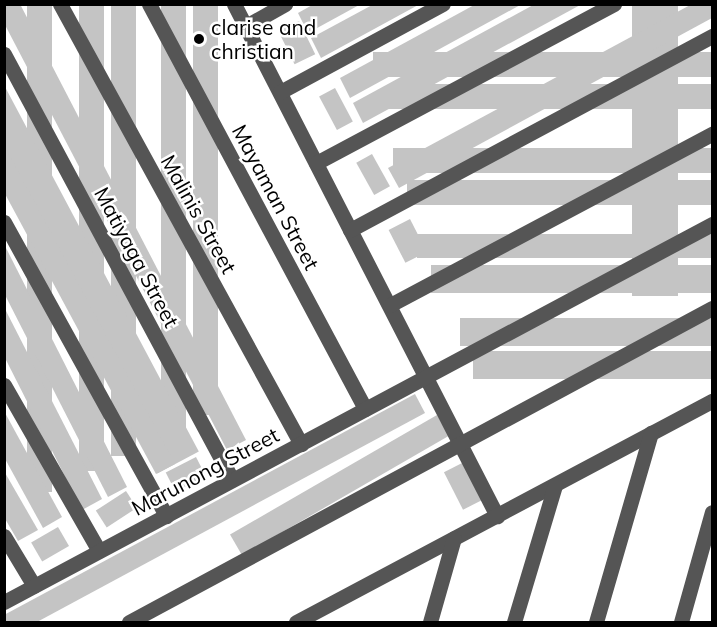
<!DOCTYPE html>
<style>
body{margin:0}
#map{position:relative;width:717px;height:627px;overflow:hidden;background:#fff;font-family:Mulish,sans-serif}
div>[style]{position:absolute}
.building>*{inset:0;background:#c4c4c4;transform-origin:0 0}
.minor>*{height:15px;margin:-7.5px;padding:0 7.5px;transform-origin:7.5px;border-radius:7.5px;background:#555}
.dots>*{width:16px;height:16px;translate:-50% -50%;box-sizing:border-box;border:3px solid #fff;border-radius:50%}
span{translate:-50% -50%;white-space:nowrap;text-align:center;line-height:1.15;-webkit-text-stroke:5px #fff;paint-order:stroke}
.poi-label{font-size:21px;color:#000}
.left{translate:0 -50%;text-align:left}
.street-label{font-size:21px;color:#000}
.frame{position:absolute;inset:0;border:6px solid #000;pointer-events:none}
</style>
<div id="map">
<div class="building">
<div style="clip-path:polygon(4px 4px,20px 4px,246px 440px,227px 450px,4px 23px)"></div>
<div style="left:27px;top:4px;width:25px;height:488px"></div>
<div style="left:79px;top:4px;width:25px;height:467px"></div>
<div style="left:111px;top:4px;width:25px;height:452px"></div>
<div style="left:161px;top:4px;width:25px;height:428px"></div>
<div style="left:193px;top:4px;width:25px;height:411px"></div>
<div style="clip-path:polygon(314px 4px,361px 4px,308px 33px,298px 13px)"></div>
<div style="clip-path:polygon(374px 4px,420px 4px,321px 58px,311px 38px)"></div>
<div style="clip-path:polygon(476px 4px,522px 4px,350px 98px,340px 78px)"></div>
<div style="clip-path:polygon(535px 4px,582px 4px,363px 123px,353px 103px)"></div>
<div style="left:632px;top:4px;width:46px;height:292px"></div>
<div style="clip-path:polygon(692px 4px,712px 4px,712px 18px,399px 188px,388px 168px)"></div>
<div style="left:299px;top:21px;width:37px;height:23px;rotate:64deg"></div>
<div style="left:712px;top:52px;width:25px;height:339px;rotate:90deg"></div>
<div style="left:712px;top:84px;width:25px;height:324px;rotate:90deg"></div>
<div style="left:4px;top:85px;width:415px;height:47px;rotate:62deg"></div>
<div style="left:335px;top:88px;width:38px;height:18px;rotate:62deg"></div>
<div style="clip-path:polygon(4px 145px,175px 464px,156px 474px,4px 192px)"></div>
<div style="left:712px;top:148px;width:25px;height:319px;rotate:90deg"></div>
<div style="left:372px;top:154px;width:37px;height:18px;rotate:61deg"></div>
<div style="left:712px;top:180px;width:25px;height:305px;rotate:90deg"></div>
<div style="left:410px;top:219px;width:37px;height:24px;rotate:63deg"></div>
<div style="left:712px;top:234px;width:24px;height:295px;rotate:90deg"></div>
<div style="clip-path:polygon(4px 244px,127px 487px,108px 497px,4px 293px)"></div>
<div style="left:712px;top:265px;width:28px;height:281px;rotate:90deg"></div>
<div style="clip-path:polygon(4px 307px,102px 499px,82px 510px,4px 356px)"></div>
<div style="left:712px;top:318px;width:28px;height:252px;rotate:90deg"></div>
<div style="left:712px;top:351px;width:28px;height:239px;rotate:90deg"></div>
<div style="clip-path:polygon(415px 394px,425px 413px,37px 622px,4px 622px,4px 615px)"></div>
<div style="clip-path:polygon(4px 411px,62px 517px,43px 528px,4px 457px)"></div>
<div style="left:437px;top:415px;width:24px;height:239px;rotate:60deg"></div>
<div style="left:196px;top:457px;width:22px;height:34px;rotate:63deg"></div>
<div style="left:468px;top:460px;width:42px;height:27px;rotate:63deg"></div>
<div style="clip-path:polygon(4px 471px,38px 530px,18px 541px,4px 517px)"></div>
<div style="left:126px;top:491px;width:20px;height:36px;rotate:57deg"></div>
<div style="left:58px;top:527px;width:22px;height:31px;rotate:60deg"></div>
</div>
<div class="minor">
<div style="left:60px;top:4px;width:502px;rotate:61.29deg"></div>
<div style="left:149px;top:4px;width:459px;rotate:61.9deg"></div>
<div style="left:234px;top:4px;width:576px;rotate:62.81deg"></div>
<div style="left:246px;top:26px;width:45px;rotate:-29.4deg"></div>
<div style="left:4px;top:54px;width:483px;rotate:61.8deg"></div>
<div style="left:280px;top:92px;width:185px;rotate:-28.4deg"></div>
<div style="left:316px;top:163px;width:338px;rotate:-28.1deg"></div>
<div style="left:4px;top:222px;width:336px;rotate:61.1deg"></div>
<div style="left:350px;top:230px;width:411px;rotate:-28.2deg"></div>
<div style="left:390px;top:305px;width:365px;rotate:-28deg"></div>
<div style="left:4px;top:385px;width:191px;rotate:60.2deg"></div>
<div style="left:4px;top:536px;width:58px;rotate:59deg"></div>
<div style="left:4px;top:602px;width:803px;rotate:-28.1deg"></div>
<div style="left:129px;top:622px;width:662px;rotate:-28.31deg"></div>
<div style="left:296px;top:622px;width:471px;rotate:-28deg"></div>
<div style="left:430px;top:622px;width:87px;rotate:-74.1deg"></div>
<div style="left:514px;top:622px;width:143px;rotate:-73.3deg"></div>
<div style="left:596px;top:622px;width:197px;rotate:-73.8deg"></div>
<div style="left:681px;top:622px;width:114px;rotate:-74.3deg"></div>
</div>
<div class="dots">
<div style="left:199px;top:39px;background:#000"></div>
</div>
<div class="poi-label">
<span class="left" style="left:211px;top:39px">clarise and<br>christian</span>
</div>
<div class="street-label">
<span style="left:276px;top:197px;rotate:62deg">Mayaman Street</span>
<span style="left:199px;top:214px;rotate:61deg">Malinis Street</span>
<span style="left:137px;top:257px;rotate:62deg">Matiyaga Street</span>
<span style="left:205px;top:471px;rotate:-28deg">Marunong Street</span>
</div>
<div class="frame"></div>
</div>
